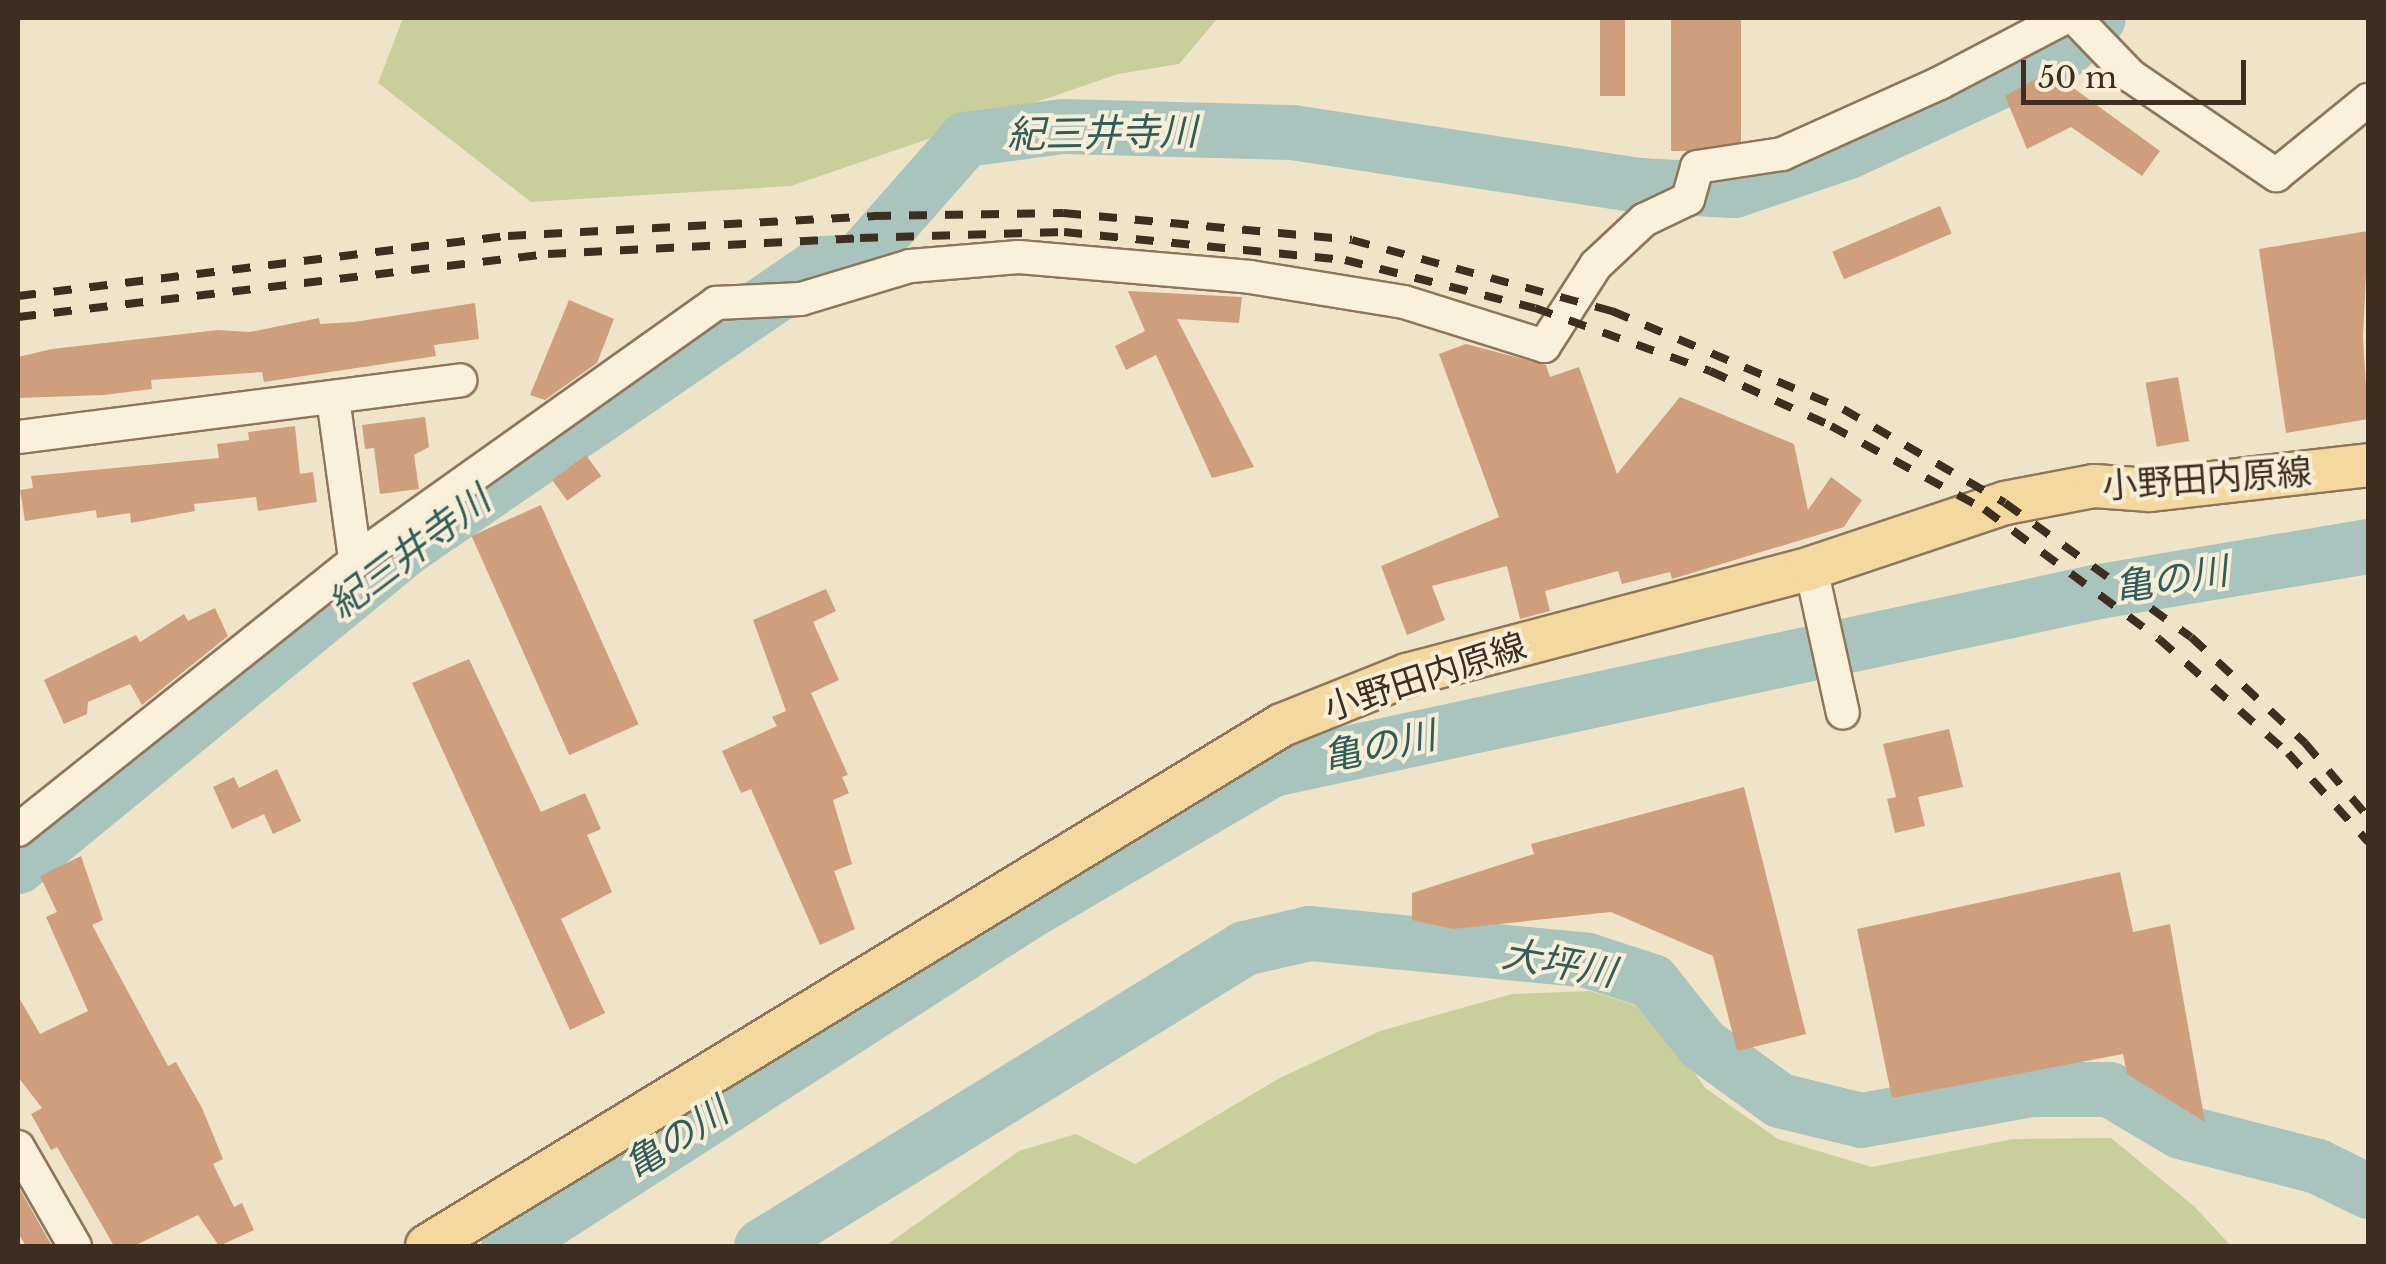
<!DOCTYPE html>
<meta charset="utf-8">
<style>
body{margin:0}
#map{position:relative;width:2386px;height:1264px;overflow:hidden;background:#f0e4c8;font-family:"Libre Baskerville","Noto Sans JP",serif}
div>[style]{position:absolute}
.green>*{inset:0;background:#c9cf9b}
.river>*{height:55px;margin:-27.5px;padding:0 27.5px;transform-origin:27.5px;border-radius:27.5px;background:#a9c4bc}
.building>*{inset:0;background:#cf9f7d;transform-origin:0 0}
.roads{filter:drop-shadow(2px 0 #8d765c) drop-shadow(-2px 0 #8d765c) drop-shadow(0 2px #8d765c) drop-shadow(0 -2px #8d765c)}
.minor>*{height:32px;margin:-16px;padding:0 16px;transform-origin:16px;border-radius:16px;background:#faf1dc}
.major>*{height:42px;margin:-21px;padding:0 21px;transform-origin:21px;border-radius:21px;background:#f3d9a0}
.rail>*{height:8px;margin-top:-4px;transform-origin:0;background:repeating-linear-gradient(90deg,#3d2e20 0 18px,transparent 0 36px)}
span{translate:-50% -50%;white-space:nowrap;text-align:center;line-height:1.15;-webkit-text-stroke:8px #f7eed8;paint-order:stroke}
.street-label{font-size:35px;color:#3d2e20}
.water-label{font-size:38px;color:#2f5d5a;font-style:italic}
.frame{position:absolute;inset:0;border:20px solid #3d2e20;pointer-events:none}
.scale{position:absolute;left:2021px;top:60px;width:225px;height:45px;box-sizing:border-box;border:5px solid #3d2e20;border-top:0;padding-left:12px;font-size:30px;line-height:35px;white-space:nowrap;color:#3d2e20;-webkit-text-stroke:8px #f7eed8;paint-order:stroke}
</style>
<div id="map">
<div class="green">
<div style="clip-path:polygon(403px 18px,1218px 18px,1179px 64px,1118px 74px,791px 186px,531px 202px,378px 83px)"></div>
<div style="clip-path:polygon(1590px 991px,1653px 1011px,1705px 1088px,1778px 1139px,1872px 1167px,2013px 1139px,2111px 1138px,2195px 1207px,2231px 1246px,885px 1246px,1019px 1151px,1076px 1134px,1135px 1164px,1278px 1079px,1380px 1031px,1512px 994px)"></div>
</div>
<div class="river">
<div style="left:18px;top:866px;width:504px;rotate:-39.37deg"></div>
<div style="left:408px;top:546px;width:501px;rotate:-34.36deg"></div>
<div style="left:822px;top:263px;width:36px;rotate:-3deg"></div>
<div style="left:858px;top:261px;width:162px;rotate:-48.7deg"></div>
<div style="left:965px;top:139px;width:98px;rotate:-7.6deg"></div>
<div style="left:1062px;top:126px;width:230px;rotate:1.5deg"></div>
<div style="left:1292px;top:132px;width:350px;rotate:8.7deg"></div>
<div style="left:1638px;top:185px;width:96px;rotate:3deg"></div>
<div style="left:1734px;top:190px;width:120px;rotate:-18.9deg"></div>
<div style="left:1848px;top:151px;width:238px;rotate:-24.8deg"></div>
<div style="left:2064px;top:51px;width:47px;rotate:-44.1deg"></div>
<div style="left:508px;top:1246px;width:617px;rotate:-32.76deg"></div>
<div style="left:1027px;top:912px;width:284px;rotate:-30.3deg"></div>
<div style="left:1272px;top:769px;width:846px;rotate:-12.15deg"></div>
<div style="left:2099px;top:591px;width:273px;rotate:-9.5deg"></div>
<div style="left:761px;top:1246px;width:568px;rotate:-31.67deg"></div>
<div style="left:1244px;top:948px;width:67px;rotate:-13deg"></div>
<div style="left:1309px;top:933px;width:279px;rotate:5.5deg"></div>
<div style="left:1587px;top:960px;width:68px;rotate:17.9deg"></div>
<div style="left:1652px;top:981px;width:80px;rotate:51.6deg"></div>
<div style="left:1702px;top:1044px;width:95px;rotate:36deg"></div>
<div style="left:1779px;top:1100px;width:84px;rotate:13.7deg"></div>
<div style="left:1861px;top:1120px;width:174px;rotate:-10.3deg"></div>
<div style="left:2032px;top:1089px;width:77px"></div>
<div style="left:2109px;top:1089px;width:82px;rotate:30.6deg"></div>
<div style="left:2180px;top:1131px;width:141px;rotate:14.3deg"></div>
<div style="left:2317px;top:1166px;width:57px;rotate:26.1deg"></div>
</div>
<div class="building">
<div style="left:1600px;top:18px;width:25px;height:78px"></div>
<div style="left:1671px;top:18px;width:70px;height:133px"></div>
<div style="clip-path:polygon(2050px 71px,2160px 151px,2142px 176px,2071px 127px,2027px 149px,2005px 96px)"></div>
<div style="left:1940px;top:206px;width:30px;height:117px;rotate:67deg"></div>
<div style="clip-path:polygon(2368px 231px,2363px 338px,2368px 419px,2286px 433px,2259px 249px)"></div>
<div style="clip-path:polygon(1128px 291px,1242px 297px,1239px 323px,1177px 319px,1254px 467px,1212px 478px,1156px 355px,1126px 370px,1115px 346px,1145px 331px)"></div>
<div style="clip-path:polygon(569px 300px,614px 319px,597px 363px,545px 400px,530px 395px)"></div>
<div style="clip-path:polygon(475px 303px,479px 339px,434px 345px,436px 356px,264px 382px,262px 372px,151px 380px,152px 389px,104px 395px,18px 398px,18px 357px,52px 349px,218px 330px,250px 332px,319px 318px,320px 324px,354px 322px)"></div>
<div style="clip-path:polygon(1466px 344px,1546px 365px,1550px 377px,1579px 367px,1617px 474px,1680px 397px,1794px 444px,1808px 510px,1831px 477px,1862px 500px,1844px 527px,1672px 579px,1670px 572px,1622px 584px,1618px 571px,1545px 591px,1550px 611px,1520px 619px,1507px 566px,1432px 586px,1445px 620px,1407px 635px,1381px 566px,1499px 517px,1439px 354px)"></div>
<div style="left:2178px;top:377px;width:65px;height:33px;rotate:80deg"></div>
<div style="clip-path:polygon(425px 417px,429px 447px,414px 455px,419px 489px,380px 494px,374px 448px,365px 449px,362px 425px)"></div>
<div style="clip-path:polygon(295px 426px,300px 474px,313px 472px,317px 502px,258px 511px,256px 497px,194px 504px,195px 511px,131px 523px,130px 513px,97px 518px,96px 510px,25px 521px,20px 490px,33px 488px,31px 476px,219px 458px,217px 444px,249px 440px,248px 432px)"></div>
<div style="left:586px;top:455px;width:26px;height:42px;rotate:54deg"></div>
<div style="left:541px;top:505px;width:240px;height:76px;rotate:66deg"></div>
<div style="clip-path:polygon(826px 589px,836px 611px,813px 622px,839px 680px,811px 693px,848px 775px,842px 777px,849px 793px,833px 800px,852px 864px,834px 871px,855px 929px,820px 945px,751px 789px,741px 793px,722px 751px,777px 726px,772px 717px,786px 711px,753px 620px)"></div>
<div style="clip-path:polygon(215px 608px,228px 636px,142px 705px,130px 684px,88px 702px,87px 714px,64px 724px,44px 680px,136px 635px,140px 642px,184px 614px,188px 621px)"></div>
<div style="clip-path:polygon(469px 659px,541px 812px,585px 793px,601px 829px,587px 835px,612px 892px,561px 919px,605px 1013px,570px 1030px,412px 683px)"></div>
<div style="clip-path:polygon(1949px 729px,1963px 787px,1918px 797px,1925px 826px,1895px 833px,1887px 799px,1896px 797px,1883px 744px)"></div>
<div style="clip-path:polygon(277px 769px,301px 821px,273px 834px,264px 814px,232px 829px,213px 787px,234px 777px,239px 788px)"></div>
<div style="clip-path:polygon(1744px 787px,1806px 1034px,1737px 1051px,1713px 956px,1611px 912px,1453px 929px,1412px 920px,1412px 893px,1534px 854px,1531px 844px)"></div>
<div style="clip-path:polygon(81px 856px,103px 920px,92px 925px,168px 1066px,176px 1062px,202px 1108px,223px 1159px,213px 1164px,234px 1207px,242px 1203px,254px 1230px,219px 1246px,198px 1215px,134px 1246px,114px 1246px,57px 1147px,51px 1150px,31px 1114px,42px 1108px,18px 1077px,18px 996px,40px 1034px,88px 1011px,46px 917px,57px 912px,40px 876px)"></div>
<div style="clip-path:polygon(2120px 872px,2133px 932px,2170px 924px,2205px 1122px,2127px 1074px,2123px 1054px,1892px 1098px,1857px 929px)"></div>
<div style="clip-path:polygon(18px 1186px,52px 1246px,26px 1246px,18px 1233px)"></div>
</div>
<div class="roads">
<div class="minor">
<div style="left:2075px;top:18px;width:81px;rotate:46deg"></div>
<div style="left:2131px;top:76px;width:176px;rotate:34.3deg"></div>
<div style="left:2276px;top:175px;width:119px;rotate:-39.2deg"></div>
<div style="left:333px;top:398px;width:162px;rotate:82.2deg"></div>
<div style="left:18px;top:437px;width:446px;rotate:-7.3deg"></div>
<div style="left:1811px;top:568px;width:148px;rotate:77.6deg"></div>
<div style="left:18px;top:830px;width:445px;rotate:-38.6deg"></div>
<div style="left:366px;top:552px;width:430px;rotate:-35.4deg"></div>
<div style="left:716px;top:303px;width:85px;rotate:-2.7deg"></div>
<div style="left:801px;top:299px;width:114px;rotate:-16.8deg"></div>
<div style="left:910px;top:266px;width:109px;rotate:-4.7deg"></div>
<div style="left:1019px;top:257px;width:232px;rotate:4.9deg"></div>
<div style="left:1250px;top:277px;width:156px;rotate:9.2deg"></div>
<div style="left:1404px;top:302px;width:147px;rotate:17.4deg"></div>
<div style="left:1544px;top:346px;width:96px;rotate:-57.3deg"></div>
<div style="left:1596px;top:265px;width:66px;rotate:-43.2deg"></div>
<div style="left:1644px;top:220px;width:49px;rotate:-25.5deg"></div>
<div style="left:1688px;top:199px;width:33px;rotate:-74deg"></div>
<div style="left:1697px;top:167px;width:86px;rotate:-8.7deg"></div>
<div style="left:1782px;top:154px;width:173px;rotate:-24.2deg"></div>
<div style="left:1940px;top:83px;width:140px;rotate:-27.7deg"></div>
<div style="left:18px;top:1147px;width:114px;rotate:60.1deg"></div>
</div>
<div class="major">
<div style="left:427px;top:1246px;width:1001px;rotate:-31.36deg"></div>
<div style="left:1282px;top:725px;width:135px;rotate:-21.8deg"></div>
<div style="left:1407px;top:675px;width:418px;rotate:-14.8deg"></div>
<div style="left:1811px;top:568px;width:205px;rotate:-18.5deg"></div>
<div style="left:2005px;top:503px;width:91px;rotate:-10.8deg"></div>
<div style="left:2094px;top:486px;width:56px;rotate:4.1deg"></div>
<div style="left:2150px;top:490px;width:219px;rotate:-6.5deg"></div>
</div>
</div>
<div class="rail">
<div style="left:18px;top:296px;width:494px;rotate:-7deg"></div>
<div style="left:508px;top:236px;width:366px;rotate:-3.1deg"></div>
<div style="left:873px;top:216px;width:190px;rotate:-0.9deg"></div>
<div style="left:1063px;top:213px;width:290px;rotate:5.3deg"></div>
<div style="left:1352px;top:240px;width:270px;rotate:15.3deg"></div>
<div style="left:1612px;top:311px;width:251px;rotate:23deg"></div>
<div style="left:1843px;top:409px;width:187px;rotate:30.1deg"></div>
<div style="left:2005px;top:503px;width:229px;rotate:35.8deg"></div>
<div style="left:2191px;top:637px;width:156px;rotate:42.9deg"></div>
<div style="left:2305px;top:743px;width:97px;rotate:49.6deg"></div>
<div style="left:18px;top:317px;width:534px;rotate:-6.78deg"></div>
<div style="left:548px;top:254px;width:312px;rotate:-2.9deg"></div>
<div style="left:860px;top:238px;width:204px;rotate:-1.7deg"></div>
<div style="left:1064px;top:232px;width:282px;rotate:5.7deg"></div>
<div style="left:1345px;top:260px;width:196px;rotate:14.2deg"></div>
<div style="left:1535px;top:308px;width:186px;rotate:19.8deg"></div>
<div style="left:1710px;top:371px;width:133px;rotate:24.4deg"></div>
<div style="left:1831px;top:426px;width:174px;rotate:28.5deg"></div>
<div style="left:1984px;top:509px;width:218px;rotate:36.6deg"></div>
<div style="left:2159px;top:639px;width:172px;rotate:41.5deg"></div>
<div style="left:2288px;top:753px;width:120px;rotate:48deg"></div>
</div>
<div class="street-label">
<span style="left:2207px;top:479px;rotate:-4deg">小野田内原線</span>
<span style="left:1425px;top:677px;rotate:-18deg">小野田内原線</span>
</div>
<div class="water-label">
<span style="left:1102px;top:133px;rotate:-1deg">紀三井寺川</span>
<span style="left:409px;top:552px;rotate:-37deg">紀三井寺川</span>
<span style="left:2171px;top:579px;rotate:-9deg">亀の川</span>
<span style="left:1379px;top:746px;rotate:-12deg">亀の川</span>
<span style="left:1559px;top:963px;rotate:10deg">大坪川</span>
<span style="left:676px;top:1138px;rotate:-33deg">亀の川</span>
</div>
<div class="frame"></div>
<div class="scale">50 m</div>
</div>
